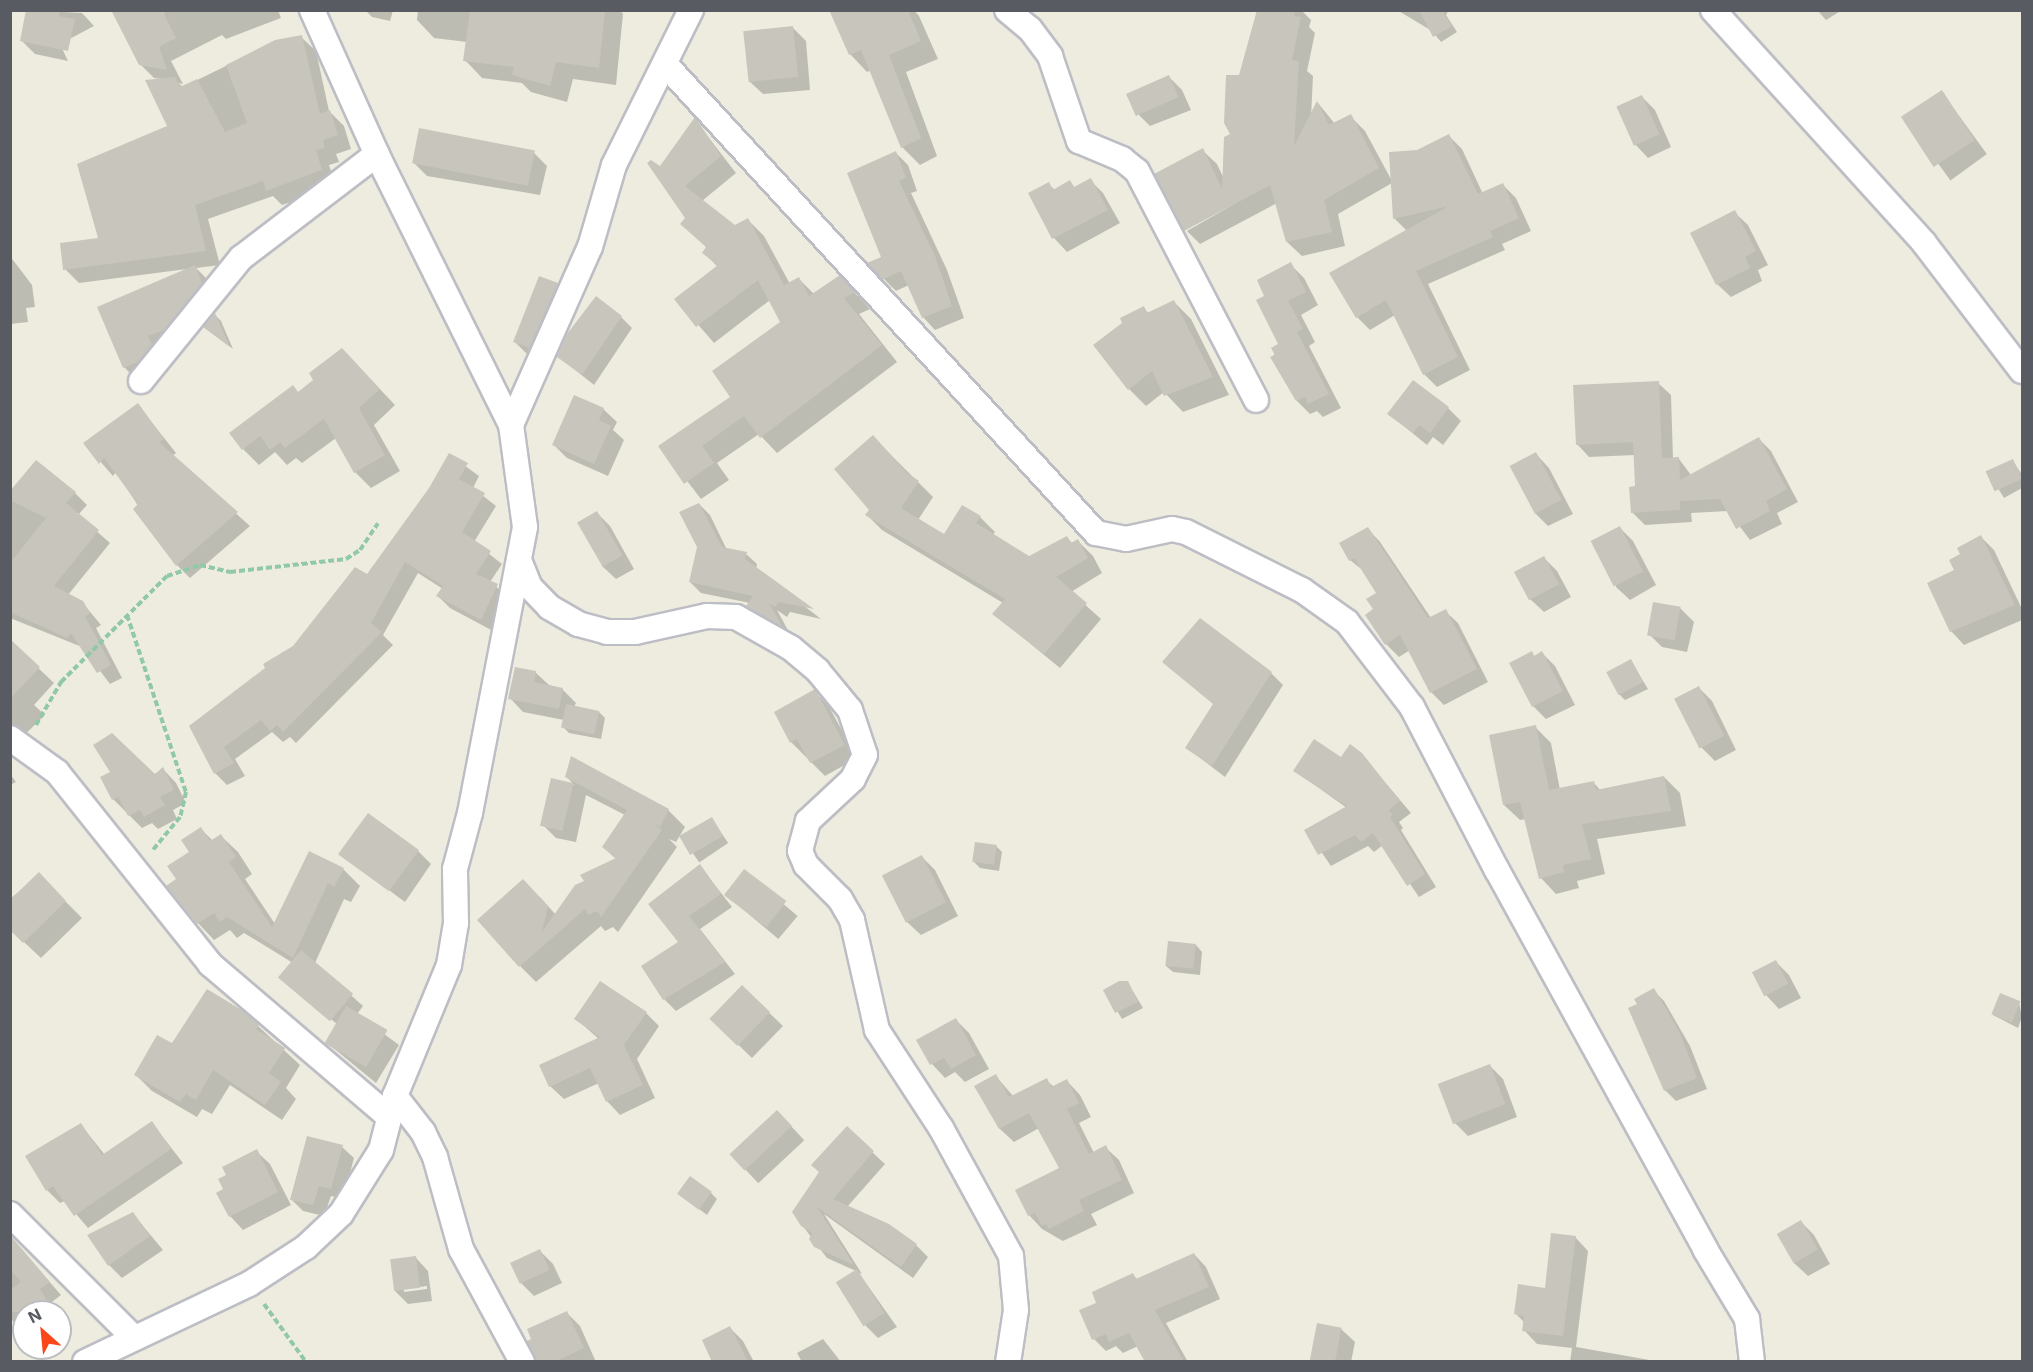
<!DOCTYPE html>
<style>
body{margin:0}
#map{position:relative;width:2033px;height:1372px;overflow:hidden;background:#edecdf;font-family:Inter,sans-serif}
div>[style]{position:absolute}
.shadow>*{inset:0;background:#0003;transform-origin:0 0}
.building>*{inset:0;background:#c8c6bc;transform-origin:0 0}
.path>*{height:4px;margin-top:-2px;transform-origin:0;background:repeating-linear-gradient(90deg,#91c9a8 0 6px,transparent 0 9px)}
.roads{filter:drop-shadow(2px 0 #bdbec5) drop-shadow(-2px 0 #bdbec5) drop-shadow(0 2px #bdbec5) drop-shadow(0 -2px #bdbec5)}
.minor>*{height:24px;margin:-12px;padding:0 12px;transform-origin:12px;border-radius:12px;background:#fff}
span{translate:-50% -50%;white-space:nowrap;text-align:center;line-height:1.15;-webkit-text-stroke:6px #fff;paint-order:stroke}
.frame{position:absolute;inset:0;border:12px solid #585b62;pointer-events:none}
.north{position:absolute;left:12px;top:1300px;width:60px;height:60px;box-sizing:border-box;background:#fff;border:2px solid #bcbdc0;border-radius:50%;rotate:333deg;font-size:16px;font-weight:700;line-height:24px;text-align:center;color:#585b62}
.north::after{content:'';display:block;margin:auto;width:21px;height:27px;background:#fa4619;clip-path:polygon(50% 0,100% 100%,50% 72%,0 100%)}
</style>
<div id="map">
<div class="shadow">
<div style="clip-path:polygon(28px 10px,82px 13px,94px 26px,60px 44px,68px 61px,35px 54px,22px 41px)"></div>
<div style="clip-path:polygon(170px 10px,278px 10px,281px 18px,226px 39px,222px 35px,171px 61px,183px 84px,178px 83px,183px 87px,275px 42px,301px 37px,316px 51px,329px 111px,344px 126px,351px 149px,336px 154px,339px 162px,329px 165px,335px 184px,319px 193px,282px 205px,273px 196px,208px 219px,220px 265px,196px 268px,207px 279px,214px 296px,137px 380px,124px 367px,187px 269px,79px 283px,65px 269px,100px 239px,169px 127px,162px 79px,154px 78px,140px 64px,122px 29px)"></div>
<div style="clip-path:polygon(365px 10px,393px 10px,390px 21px,372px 17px)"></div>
<div style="clip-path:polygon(418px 10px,620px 10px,623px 14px,616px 85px,573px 79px,567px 102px,531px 92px,522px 83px,482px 78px,465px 60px,467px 42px,434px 38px,417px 20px)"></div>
<div style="clip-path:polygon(837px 10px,914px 10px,919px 16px,938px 59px,906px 72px,937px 156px,920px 165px,902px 147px,871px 70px,867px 72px,850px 54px)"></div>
<div style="clip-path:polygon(1274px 10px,1301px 10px,1311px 20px,1309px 27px,1315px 33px,1307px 71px,1313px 76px,1311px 117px,1318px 103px,1335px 124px,1350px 116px,1365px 131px,1392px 181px,1418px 151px,1449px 136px,1462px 149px,1483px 194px,1503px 185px,1516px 198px,1531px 231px,1502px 244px,1505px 250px,1428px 284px,1470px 370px,1437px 387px,1424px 374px,1395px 315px,1370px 330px,1357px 317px,1407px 231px,1394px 218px,1392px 183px,1338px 214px,1345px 246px,1302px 256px,1287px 242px,1277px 203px,1200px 244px,1187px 231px,1276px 180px,1185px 229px,1202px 150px,1217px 164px,1224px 179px,1240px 77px)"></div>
<div style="clip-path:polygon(1397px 10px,1449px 10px,1446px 15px,1457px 32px,1441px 42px,1432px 31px)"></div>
<div style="clip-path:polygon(1817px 10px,1842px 10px,1826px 20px)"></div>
<div style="clip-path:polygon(793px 28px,806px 41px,810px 90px,763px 94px,749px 81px)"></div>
<div style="clip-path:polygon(1169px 77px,1182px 90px,1191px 110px,1150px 126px,1137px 113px)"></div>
<div style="left:1941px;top:91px;width:78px;height:45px;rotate:54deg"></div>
<div style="clip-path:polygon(1642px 97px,1655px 110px,1671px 147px,1648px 158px,1635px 144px)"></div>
<div style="clip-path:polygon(695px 120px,736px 173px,702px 201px,735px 227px,748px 220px,764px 236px,790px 284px,799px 279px,815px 295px,840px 277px,870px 309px,859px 314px,897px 362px,777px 453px,759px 434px,717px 463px,729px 480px,701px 499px,660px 446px,732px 397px,782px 323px,770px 300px,714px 343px,676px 299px,718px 267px,704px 253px,708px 248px,682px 224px,687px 218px,660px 169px)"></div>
<div style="clip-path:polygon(534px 153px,547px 166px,540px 195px,427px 176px,414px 163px)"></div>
<div style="clip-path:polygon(896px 153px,908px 165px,917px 191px,911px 193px,947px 270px,964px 318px,935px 330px,923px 317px,909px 285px,896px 291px,884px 279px)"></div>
<div style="clip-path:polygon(1090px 180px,1103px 193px,1120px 223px,1067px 252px,1054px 238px,1030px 194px,1048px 184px,1055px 190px,1070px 182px,1075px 188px)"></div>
<div style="clip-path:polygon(1734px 212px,1748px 225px,1768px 265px,1758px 270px,1762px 281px,1731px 297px,1717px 284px)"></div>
<div style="clip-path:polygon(10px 256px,32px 285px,35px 307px,26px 308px,28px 322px,10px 324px)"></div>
<div style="clip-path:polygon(1290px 264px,1304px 278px,1318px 305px,1301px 315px,1315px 342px,1309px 346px,1341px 408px,1323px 417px,1317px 411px,1310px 414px,1297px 401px,1272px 358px,1280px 345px,1266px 296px)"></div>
<div style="clip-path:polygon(540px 278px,557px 285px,571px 298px,543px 361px,528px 355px,515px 342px)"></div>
<div style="clip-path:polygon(1173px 301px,1191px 319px,1229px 395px,1183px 412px,1164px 392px,1146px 406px,1129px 389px,1144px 308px,1149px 314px)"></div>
<div style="clip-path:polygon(215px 315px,221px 321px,233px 349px,212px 333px)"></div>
<div style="clip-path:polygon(621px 317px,632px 328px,594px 385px,559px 357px)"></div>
<div style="clip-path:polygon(358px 366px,395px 405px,374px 425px,400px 471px,371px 488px,355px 472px,336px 438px,302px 463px,296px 458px,287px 465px,275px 452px,259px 465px,243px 449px,298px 393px)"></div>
<div style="clip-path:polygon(1658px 383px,1671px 395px,1673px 459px,1679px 459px,1691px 475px,1759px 439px,1771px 451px,1798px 502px,1777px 513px,1782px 524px,1750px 540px,1728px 511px,1691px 513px,1692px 522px,1645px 525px,1632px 512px,1637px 487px,1635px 455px,1589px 457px,1577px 444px)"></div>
<div style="clip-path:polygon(138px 405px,176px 453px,172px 456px,250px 526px,190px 578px,177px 565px,116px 472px,113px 476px,85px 444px)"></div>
<div style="clip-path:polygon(1448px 408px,1461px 421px,1443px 445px,1433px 437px,1427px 445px,1389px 414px)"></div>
<div style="clip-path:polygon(603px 409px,617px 422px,613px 430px,624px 440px,608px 476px,567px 458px,554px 445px)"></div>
<div style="clip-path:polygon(873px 437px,933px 497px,918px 520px,945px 537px,980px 517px,995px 532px,993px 535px,1029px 558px,1067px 538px,1073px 544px,1078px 541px,1093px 556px,1102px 573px,1071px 592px,1101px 619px,1060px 668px,994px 614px,1003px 603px,882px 530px,867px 515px,871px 510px)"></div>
<div style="clip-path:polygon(1536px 454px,1549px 468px,1573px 514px,1548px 526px,1535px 513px)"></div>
<div style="clip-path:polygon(450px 455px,479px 476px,473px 488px,496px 506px,474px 542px,502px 564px,490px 582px,509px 597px,493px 631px,450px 608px,438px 596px,443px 589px,418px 573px,383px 635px,393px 645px,296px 743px,290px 737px,283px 742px,272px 732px,235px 759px,245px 776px,227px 785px,215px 773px,191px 727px,294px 647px,367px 576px,430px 489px)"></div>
<div style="clip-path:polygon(2013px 461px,2022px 475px,2022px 488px,2004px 498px,1989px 474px)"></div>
<div style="clip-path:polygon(10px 488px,75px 493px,87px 505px,78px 515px,110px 543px,68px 595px,82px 602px,101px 625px,96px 628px,122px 678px,110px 684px,82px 647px,10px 618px)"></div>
<div style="clip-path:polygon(699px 504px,710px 515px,727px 550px,746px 554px,757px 564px,756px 569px,821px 619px,790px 612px,787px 617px,777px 610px,790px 634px,759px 617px,748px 606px,750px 603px,701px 593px,690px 582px,698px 547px)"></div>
<div style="clip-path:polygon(597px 513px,610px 526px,634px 569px,616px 579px,602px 566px)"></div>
<div style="clip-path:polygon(1620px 528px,1633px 541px,1656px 585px,1630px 600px,1616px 587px)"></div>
<div style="clip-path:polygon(1368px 529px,1380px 542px,1431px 618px,1445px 611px,1458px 623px,1488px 682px,1444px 705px,1431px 692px,1410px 650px,1399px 657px,1386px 644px,1375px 610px,1378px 593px,1365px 572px,1350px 560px)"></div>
<div style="clip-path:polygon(1981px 537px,1994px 550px,2022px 609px,2022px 620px,1964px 645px,1951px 631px,1956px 571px,1962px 555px)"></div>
<div style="clip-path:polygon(1544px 558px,1557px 571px,1571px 597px,1544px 612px,1530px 599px)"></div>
<div style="clip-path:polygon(1680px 608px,1694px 622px,1687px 652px,1662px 647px,1649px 634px)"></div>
<div style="clip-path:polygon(10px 641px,54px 683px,34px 705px,45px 715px,10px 749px)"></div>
<div style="clip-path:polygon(1531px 653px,1535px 657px,1542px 653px,1555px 666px,1575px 705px,1546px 719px,1533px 706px)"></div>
<div style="clip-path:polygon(1631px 661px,1648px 689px,1625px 700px,1619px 694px)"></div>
<div style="clip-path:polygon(535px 672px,549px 685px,562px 689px,576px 703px,574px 707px,599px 712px,605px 718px,601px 739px,569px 733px,563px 727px,564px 720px,523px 712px,510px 698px)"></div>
<div style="clip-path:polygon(1271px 673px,1283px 685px,1225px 777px,1187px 748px)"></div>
<div style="clip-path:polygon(1698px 687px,1712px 701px,1736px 750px,1715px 761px,1702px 748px)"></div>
<div style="clip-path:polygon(814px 691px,828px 705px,857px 758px,825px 776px,791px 742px)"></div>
<div style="clip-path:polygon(1535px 727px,1551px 743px,1560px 790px,1594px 783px,1601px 791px,1664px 777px,1680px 793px,1686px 826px,1597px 839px,1605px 874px,1577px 881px,1579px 888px,1556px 894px,1541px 878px,1526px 819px,1520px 820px,1504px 805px)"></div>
<div style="clip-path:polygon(1361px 754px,1411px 813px,1399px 822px,1403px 828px,1401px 830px,1436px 887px,1419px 897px,1383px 845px,1374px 852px,1368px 846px,1331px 866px,1306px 830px,1347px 808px,1295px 771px)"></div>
<div style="clip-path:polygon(163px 769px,176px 783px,186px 803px,173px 810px,177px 819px,158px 829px,152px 823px,142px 828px,113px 799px)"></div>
<div style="clip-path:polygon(10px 774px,16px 782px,10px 785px)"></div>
<div style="clip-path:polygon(567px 777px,668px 810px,685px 827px,676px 842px,669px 839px,677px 847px,618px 932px,613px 927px,605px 931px,601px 926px,536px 982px,520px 966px,540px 897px,556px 915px,586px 882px,616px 859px,603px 847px,625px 815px,586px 795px,576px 842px,556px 838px,543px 825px,552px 780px,574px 785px)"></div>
<div style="left:712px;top:819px;width:29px;height:35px;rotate:56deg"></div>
<div style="clip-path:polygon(201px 829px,213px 841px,221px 836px,238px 852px,252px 874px,245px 879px,275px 924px,343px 869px,360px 886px,351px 902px,344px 899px,315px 963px,363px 1006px,357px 1014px,399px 1045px,376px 1083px,326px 1042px,337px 1024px,281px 979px,293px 963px,244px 933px,237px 938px,230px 930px,214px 940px,198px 923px,178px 879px)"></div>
<div style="clip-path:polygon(996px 846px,1002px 852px,999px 871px,980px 868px,974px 862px)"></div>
<div style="clip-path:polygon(418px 851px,431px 864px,405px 902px,340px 854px)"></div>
<div style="clip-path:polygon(922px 857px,935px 870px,958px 916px,921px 935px,907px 922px,884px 876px)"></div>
<div style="clip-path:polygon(700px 866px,732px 907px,700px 929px,735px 974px,676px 1011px,664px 999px)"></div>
<div style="left:744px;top:871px;width:70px;height:30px;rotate:40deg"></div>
<div style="clip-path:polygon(39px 875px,82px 918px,41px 958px,10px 929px,10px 899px)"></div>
<div style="clip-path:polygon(1196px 945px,1202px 952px,1200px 975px,1173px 972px,1166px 966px)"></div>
<div style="clip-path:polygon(1776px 962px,1789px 975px,1801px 998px,1779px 1009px,1766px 995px,1754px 973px)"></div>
<div style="clip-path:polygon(1128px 983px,1143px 1008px,1122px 1019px,1105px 991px)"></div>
<div style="clip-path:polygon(742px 987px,783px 1026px,752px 1058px,725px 1032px)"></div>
<div style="clip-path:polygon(1653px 990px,1664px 1001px,1690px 1046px,1707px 1089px,1676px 1101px,1665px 1090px,1639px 1005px)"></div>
<div style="clip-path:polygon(2019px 1003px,2022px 1017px,2018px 1028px,1993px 1015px)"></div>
<div style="clip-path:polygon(646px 1013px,659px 1026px,637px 1059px,655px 1098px,620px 1115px,607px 1101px,599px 1083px,564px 1099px,550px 1086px,599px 1039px,576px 1019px)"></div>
<div style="clip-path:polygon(956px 1020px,969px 1033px,989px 1069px,965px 1082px,955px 1072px,945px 1078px,932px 1064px,918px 1040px)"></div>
<div style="clip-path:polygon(258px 1026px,300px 1065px,286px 1088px,296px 1099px,282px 1120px,230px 1085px,212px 1114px,202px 1109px,197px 1117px,152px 1091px,136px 1075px,172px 1045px)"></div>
<div style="clip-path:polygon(1490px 1066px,1503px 1079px,1517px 1117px,1468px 1136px,1455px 1123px)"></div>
<div style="clip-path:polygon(995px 1075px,1013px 1096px,1046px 1080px,1054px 1087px,1067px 1081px,1080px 1095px,1091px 1117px,1079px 1123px,1094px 1153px,1105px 1147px,1119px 1160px,1134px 1193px,1091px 1214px,1097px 1225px,1063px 1241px,1042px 1229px,1029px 1215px,1061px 1169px,1039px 1128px,1014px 1142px,1000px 1129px,976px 1086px)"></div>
<div style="clip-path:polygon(152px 1123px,183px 1163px,88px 1228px,65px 1201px,60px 1203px,47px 1190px,81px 1125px,105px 1155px)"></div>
<div style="left:790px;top:1125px;width:21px;height:63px;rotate:47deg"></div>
<div style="clip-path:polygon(847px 1129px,885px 1164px,847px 1207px,916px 1245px,928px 1257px,913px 1278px,824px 1214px,862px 1274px,858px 1272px,897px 1327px,878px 1338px,865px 1325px,856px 1271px,827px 1258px,802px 1225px)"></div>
<div style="clip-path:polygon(342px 1147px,354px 1158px,343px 1199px,331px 1196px,324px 1216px,303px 1211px,292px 1200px)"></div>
<div style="clip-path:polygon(256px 1151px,270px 1164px,291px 1205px,243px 1230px,230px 1216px,225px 1190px,228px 1176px)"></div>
<div style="clip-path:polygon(711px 1193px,717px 1199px,707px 1215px,679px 1194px)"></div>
<div style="clip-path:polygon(133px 1214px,163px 1250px,122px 1278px,109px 1265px)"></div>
<div style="clip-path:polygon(1801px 1222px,1814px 1235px,1830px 1264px,1808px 1276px,1794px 1263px)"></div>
<div style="clip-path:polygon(1575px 1237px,1588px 1251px,1576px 1347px,1661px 1362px,1570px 1362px,1572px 1348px,1537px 1344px,1524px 1330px,1525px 1323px,1516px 1314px,1546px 1289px)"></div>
<div style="clip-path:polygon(14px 1241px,61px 1295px,52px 1302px,57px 1312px,24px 1312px,24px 1333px,10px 1318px,10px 1244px)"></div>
<div style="clip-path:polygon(540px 1251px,553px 1264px,562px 1283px,534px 1296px,521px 1283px)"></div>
<div style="clip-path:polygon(1194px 1254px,1206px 1267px,1220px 1299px,1166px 1323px,1188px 1362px,1147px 1362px,1138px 1346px,1123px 1353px,1116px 1346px,1106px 1351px,1094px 1339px,1098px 1303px,1133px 1275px,1137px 1279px)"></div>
<div style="clip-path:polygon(evenodd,415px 1257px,428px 1271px,432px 1301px,408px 1304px,395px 1291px,415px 1257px,427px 1286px,427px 1289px,404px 1292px,404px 1289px,427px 1286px)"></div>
<div style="clip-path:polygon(567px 1313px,580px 1326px,596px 1362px,538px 1362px)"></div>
<div style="clip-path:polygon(730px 1328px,743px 1341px,754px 1362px,714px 1362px)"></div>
<div style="clip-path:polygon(1341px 1329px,1355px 1342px,1351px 1362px,1313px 1362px)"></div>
<div style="clip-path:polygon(823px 1339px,841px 1362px,802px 1362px,797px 1353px)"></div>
</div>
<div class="building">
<div style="clip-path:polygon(26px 10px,60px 10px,59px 16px,75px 19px,68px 51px,20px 41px)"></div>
<div style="clip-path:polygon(111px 10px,162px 10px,176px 38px,159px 47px,167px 70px,139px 65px)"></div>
<div style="clip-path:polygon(470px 10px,605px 10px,599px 68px,556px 62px,550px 86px,512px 75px,514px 67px,463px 61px)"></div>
<div style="clip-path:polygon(829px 10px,908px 10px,921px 41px,889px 55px,921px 138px,901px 148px,861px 50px,849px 55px)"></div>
<div style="clip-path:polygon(1257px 10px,1296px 10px,1294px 16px,1301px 17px,1292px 60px,1299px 61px,1294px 146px,1317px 101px,1329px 125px,1351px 114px,1379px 168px,1324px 200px,1332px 232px,1286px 242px,1270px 185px,1184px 231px,1154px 174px,1203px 148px,1222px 189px,1224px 137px,1230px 134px,1224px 123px,1226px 75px,1239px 75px)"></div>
<div style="clip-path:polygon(1419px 10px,1442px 10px,1452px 26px,1433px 37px)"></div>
<div style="left:793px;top:26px;width:51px;height:50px;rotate:84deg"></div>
<div style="clip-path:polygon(302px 35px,320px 114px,330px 110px,338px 135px,323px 140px,325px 148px,316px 150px,322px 170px,266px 191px,263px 181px,195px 205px,206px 251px,63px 270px,60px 243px,98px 238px,77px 164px,167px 126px,145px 80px,175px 77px,180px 87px,197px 79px,225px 132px,247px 123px,226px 65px,275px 40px)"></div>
<div style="left:1169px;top:75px;width:24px;height:47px;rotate:66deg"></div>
<div style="left:1942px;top:90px;width:60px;height:49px;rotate:57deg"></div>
<div style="left:1642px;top:95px;width:43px;height:28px;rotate:66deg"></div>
<div style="clip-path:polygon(695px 117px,721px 156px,685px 186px,735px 225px,748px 218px,784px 285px,799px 277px,809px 296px,840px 275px,856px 292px,844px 298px,882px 345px,760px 438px,744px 416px,702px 446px,714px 463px,684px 484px,658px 446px,730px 397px,712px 371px,780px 322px,758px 280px,696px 327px,674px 299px,718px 265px,702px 253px,706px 247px,680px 224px,685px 218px,647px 163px,651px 160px,660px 166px)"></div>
<div style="left:419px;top:128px;width:118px;height:36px;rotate:11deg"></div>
<div style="clip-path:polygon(1449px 134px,1478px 194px,1503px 183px,1519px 218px,1490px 231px,1493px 237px,1416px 271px,1458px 357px,1423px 375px,1386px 300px,1356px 318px,1329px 273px,1449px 206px,1393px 219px,1389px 152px,1417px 150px)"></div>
<div style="clip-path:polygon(896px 151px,906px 178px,899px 181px,935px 256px,952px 306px,922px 318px,901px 271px,882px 280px,867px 263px,881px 257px,847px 173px)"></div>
<div style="clip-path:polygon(1091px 178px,1108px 210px,1052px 239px,1028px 193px,1049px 182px,1053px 190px,1070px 180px,1074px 187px)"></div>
<div style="clip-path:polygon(1735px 210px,1756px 251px,1745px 257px,1750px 268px,1716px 285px,1690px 233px)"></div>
<div style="clip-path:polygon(1291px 262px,1306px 292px,1288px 301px,1303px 329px,1297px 332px,1329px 394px,1308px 404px,1305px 397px,1296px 401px,1270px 357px,1275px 355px,1271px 348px,1278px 344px,1256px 300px,1264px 296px,1257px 280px)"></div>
<div style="clip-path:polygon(195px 265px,202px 283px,164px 330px,148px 336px,152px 345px,138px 362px,123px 368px,97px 307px)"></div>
<div style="clip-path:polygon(539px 276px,558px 283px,529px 348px,513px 342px)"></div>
<div style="clip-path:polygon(596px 296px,622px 316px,582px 375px,557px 357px,567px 334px)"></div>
<div style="clip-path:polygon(1174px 300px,1213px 377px,1164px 396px,1152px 371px,1128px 390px,1093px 345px,1122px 323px,1120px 318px,1144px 306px,1147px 313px)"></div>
<div style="clip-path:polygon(215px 313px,230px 347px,203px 327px)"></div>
<div style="clip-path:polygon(342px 348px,380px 389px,359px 408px,385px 455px,354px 473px,324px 419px,285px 448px,280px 442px,270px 450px,260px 436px,242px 450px,229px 433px,293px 385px,298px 392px,313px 380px,309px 373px)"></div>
<div style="clip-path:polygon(1413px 380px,1449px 407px,1430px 433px,1419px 425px,1413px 433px,1387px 414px)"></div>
<div style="clip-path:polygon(1659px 381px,1662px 458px,1679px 457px,1680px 480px,1759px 437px,1787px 489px,1766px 501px,1770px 511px,1736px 529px,1720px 499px,1680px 501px,1680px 510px,1631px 513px,1629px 487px,1635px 486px,1633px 442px,1576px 445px,1573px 385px)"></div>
<div style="clip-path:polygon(574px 395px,604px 408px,599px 420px,611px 426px,594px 464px,552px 445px)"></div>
<div style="clip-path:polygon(138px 403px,164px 439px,159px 442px,238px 512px,176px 566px,133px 509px,138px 504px,104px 458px,99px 464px,83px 443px)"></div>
<div style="clip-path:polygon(873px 435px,906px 472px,919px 481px,901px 508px,944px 534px,962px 505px,981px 516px,976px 523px,1029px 556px,1067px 536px,1071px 543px,1078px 539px,1088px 558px,1056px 577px,1087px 603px,1044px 654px,992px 614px,1005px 599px,865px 515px,869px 510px,834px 469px)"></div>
<div style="left:1536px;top:452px;width:54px;height:30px;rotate:62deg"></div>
<div style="clip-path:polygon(449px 453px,468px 463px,459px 479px,485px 493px,462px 532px,491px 551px,476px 574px,498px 584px,481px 620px,436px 596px,443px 586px,405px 562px,371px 623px,382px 632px,283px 732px,277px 725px,270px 731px,261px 720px,224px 747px,234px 763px,214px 774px,189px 726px,265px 668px,263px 664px,293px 646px,355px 567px,367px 574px,429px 488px)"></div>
<div style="left:2013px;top:459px;width:22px;height:30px;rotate:66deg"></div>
<div style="clip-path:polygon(36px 460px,76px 492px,66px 503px,99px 530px,54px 586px,83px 601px,90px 613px,85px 616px,111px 665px,97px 673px,71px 633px,67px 638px,10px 612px,10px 563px,46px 518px,10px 500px,10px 491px)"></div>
<div style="clip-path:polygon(699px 503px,722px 547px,747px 552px,745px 559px,814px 609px,779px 602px,775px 607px,769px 603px,782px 626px,746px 606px,753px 596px,689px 582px,697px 547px,679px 512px)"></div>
<div style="left:597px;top:511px;width:51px;height:23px;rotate:60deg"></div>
<div style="left:1620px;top:526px;width:51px;height:33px;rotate:63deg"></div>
<div style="clip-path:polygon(1368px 527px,1428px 618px,1446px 609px,1477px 669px,1430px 693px,1400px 635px,1385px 645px,1365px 615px,1373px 609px,1366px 599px,1376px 593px,1354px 558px,1349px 561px,1339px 543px)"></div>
<div style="clip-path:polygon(1981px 535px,2015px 605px,1950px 632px,1927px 583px,1954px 570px,1949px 560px,1960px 554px,1957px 548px)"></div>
<div style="left:1544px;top:556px;width:32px;height:34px;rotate:62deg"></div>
<div style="left:1653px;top:602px;width:28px;height:34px;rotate:10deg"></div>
<div style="clip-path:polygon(1200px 618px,1272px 672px,1212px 766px,1185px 748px,1213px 704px,1162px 662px)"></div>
<div style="clip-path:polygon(10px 639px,40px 667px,10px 699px)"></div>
<div style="clip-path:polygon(1532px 651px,1534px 656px,1542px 651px,1563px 691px,1532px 707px,1509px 663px)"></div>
<div style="left:1631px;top:659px;width:26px;height:28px;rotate:62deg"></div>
<div style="clip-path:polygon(515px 667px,536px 671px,534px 682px,563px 688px,559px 709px,508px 699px)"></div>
<div style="left:1699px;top:686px;width:56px;height:28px;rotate:63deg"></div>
<div style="clip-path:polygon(815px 689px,845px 745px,810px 763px,797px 739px,790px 743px,774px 712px)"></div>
<div style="left:566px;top:704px;width:34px;height:24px;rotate:12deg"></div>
<div style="clip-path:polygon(1536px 725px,1549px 790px,1594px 781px,1596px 790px,1664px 776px,1671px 811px,1582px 824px,1591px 859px,1563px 865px,1564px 872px,1539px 879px,1520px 802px,1503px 805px,1489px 735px)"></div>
<div style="clip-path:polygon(112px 733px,155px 774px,163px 767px,174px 790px,160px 797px,165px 805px,144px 817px,140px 810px,128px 816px,118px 797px,112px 800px,100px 777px,110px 772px,93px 745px)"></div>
<div style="clip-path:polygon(1314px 739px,1341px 757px,1350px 744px,1362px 753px,1400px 801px,1389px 810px,1393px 815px,1390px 817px,1425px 874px,1407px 886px,1373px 833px,1361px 842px,1355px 835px,1318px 855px,1304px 830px,1347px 806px,1293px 771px)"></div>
<div style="clip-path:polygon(571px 756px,669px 809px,660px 827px,652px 823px,662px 830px,601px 917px,597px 911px,588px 915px,585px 909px,519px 967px,477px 920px,523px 879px,548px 906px,542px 932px,575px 885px,584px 881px,580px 875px,616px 858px,602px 847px,627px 810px,565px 777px)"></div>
<div style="left:551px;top:778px;width:23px;height:49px;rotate:13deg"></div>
<div style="left:368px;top:813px;width:63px;height:51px;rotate:36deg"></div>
<div style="left:712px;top:817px;width:22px;height:38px;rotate:60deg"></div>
<div style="clip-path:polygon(201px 827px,210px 841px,221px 834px,236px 857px,229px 862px,272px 927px,309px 851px,344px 868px,334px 887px,328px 883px,293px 958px,227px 917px,220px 922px,214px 913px,197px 924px,166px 886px,176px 879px,167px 866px,189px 852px,181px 840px)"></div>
<div style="left:975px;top:842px;width:22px;height:20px;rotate:8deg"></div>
<div style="left:922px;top:855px;width:53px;height:45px;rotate:63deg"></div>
<div style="clip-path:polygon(700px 864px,721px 894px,689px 916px,725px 962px,663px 1000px,641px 966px,678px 942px,648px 904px)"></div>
<div style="left:744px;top:869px;width:53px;height:33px;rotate:37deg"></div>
<div style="clip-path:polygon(39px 872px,66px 901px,23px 943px,10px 930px,10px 900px)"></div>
<div style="left:1168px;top:941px;width:28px;height:25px;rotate:6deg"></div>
<div style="left:301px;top:950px;width:68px;height:36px;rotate:40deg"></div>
<div style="left:1776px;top:960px;width:27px;height:27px;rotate:63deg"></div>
<div style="clip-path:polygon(600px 981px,647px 1012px,624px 1045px,643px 1085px,606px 1102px,590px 1068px,549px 1087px,539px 1065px,600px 1037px,574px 1019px)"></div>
<div style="clip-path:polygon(1119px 981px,1128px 981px,1138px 1002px,1115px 1013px,1103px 990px)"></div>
<div style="left:742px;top:985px;width:39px;height:47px;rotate:44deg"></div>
<div style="clip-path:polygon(1654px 988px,1680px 1033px,1697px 1078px,1664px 1091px,1628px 1008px,1637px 1004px,1634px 999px)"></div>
<div style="clip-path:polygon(207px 989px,245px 1012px,259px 1025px,256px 1029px,285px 1048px,269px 1073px,281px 1082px,265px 1105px,213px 1070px,196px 1100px,186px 1094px,180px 1102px,134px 1075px,157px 1035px,172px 1043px)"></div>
<div style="left:2000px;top:993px;width:22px;height:23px;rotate:22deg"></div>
<div style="left:346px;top:1006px;width:48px;height:43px;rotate:30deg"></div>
<div style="clip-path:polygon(956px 1018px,976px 1055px,951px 1069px,944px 1058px,930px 1065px,916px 1040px)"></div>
<div style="left:1490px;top:1064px;width:43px;height:56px;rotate:69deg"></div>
<div style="clip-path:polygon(996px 1074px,1009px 1097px,1047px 1078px,1051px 1087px,1067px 1079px,1079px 1103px,1067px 1109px,1089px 1154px,1106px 1145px,1122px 1180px,1079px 1200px,1084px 1211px,1049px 1229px,1046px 1224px,1042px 1226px,1035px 1213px,1028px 1216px,1015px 1190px,1059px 1168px,1029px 1113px,999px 1129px,974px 1086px)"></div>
<div style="left:777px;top:1110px;width:22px;height:65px;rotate:47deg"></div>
<div style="clip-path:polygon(152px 1121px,171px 1149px,74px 1216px,53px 1186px,46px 1191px,25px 1156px,81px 1123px,102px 1155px)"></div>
<div style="clip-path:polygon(847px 1126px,874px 1151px,833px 1199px,889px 1224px,917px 1244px,901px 1267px,817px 1207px,854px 1265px,814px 1247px,809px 1239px,812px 1233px,801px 1226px,792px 1212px,819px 1172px,811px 1165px)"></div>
<div style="clip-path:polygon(307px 1136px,343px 1145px,331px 1189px,319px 1186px,313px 1205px,290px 1200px)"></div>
<div style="clip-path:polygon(257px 1149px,278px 1192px,229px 1217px,216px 1193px,223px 1189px,218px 1179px,226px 1175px,222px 1167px)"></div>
<div style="left:690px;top:1176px;width:27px;height:22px;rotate:36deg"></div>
<div style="clip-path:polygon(133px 1212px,150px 1236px,108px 1266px,87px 1235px)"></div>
<div style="left:1801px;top:1220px;width:34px;height:28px;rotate:60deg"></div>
<div style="clip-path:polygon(1551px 1233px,1576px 1236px,1563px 1336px,1522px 1331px,1524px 1316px,1514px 1314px,1518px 1284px,1545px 1288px)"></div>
<div style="clip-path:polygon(10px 1235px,50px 1282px,40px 1289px,54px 1312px,10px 1312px,10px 1290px,21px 1282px,10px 1269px)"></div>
<div style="left:540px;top:1249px;width:23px;height:33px;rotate:65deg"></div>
<div style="clip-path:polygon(1194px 1253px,1209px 1287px,1155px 1310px,1184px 1362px,1145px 1362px,1129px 1333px,1109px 1342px,1106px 1334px,1092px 1340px,1079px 1310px,1096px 1303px,1092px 1292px,1133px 1273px,1136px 1279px)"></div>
<div style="left:416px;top:1256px;width:32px;height:26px;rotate:83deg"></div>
<div style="left:857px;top:1269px;width:52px;height:25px;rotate:58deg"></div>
<div style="clip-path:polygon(567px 1311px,584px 1348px,555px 1362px,536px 1362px,527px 1341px,531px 1339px,527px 1329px)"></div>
<div style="left:1317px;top:1323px;width:25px;height:40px;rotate:11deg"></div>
<div style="clip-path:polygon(730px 1326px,748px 1362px,712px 1362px,702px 1340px)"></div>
</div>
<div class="path">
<div style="left:127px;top:615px;width:187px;rotate:71.6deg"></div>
<div style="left:186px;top:792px;width:26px;rotate:103deg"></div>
<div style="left:180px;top:817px;width:44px;rotate:129.5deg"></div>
<div style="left:36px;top:725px;width:50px;rotate:-59.8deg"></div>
<div style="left:61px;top:682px;width:150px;rotate:-45deg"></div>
<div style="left:167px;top:576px;width:35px;rotate:-18deg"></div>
<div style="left:200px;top:565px;width:31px;rotate:13deg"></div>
<div style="left:230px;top:572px;width:117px;rotate:-6.4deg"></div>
<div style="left:346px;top:559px;width:17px;rotate:-33deg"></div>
<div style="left:360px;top:550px;width:32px;rotate:-56deg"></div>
<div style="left:264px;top:1304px;width:72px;rotate:54.1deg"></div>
</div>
<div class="roads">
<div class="minor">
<div style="left:312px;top:10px;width:166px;rotate:65.8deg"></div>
<div style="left:380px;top:161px;width:295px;rotate:63.6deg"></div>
<div style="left:1007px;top:10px;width:30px;rotate:40deg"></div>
<div style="left:1030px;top:29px;width:34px;rotate:53deg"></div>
<div style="left:1050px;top:56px;width:90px;rotate:71.2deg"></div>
<div style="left:1079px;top:141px;width:47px;rotate:22.7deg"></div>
<div style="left:1122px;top:159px;width:19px;rotate:39deg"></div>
<div style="left:1137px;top:171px;width:258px;rotate:62.5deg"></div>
<div style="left:1713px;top:10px;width:314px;rotate:47.8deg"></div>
<div style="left:1924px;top:243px;width:161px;rotate:52.6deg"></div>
<div style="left:665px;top:64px;width:637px;rotate:47.42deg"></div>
<div style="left:1096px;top:533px;width:31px;rotate:11deg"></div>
<div style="left:1126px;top:539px;width:47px;rotate:-12.3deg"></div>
<div style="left:1172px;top:529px;width:14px;rotate:12deg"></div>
<div style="left:1186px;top:532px;width:130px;rotate:26.6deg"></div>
<div style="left:1302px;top:590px;width:55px;rotate:35.4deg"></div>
<div style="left:1347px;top:622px;width:107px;rotate:52.6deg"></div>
<div style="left:1412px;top:707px;width:184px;rotate:62.5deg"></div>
<div style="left:1497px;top:870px;width:432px;rotate:61.2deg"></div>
<div style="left:1705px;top:1249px;width:82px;rotate:59deg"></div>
<div style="left:1747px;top:1319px;width:43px;rotate:83.4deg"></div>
<div style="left:141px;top:381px;width:159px;rotate:-50.9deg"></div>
<div style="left:241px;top:258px;width:171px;rotate:-37.4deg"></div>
<div style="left:519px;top:560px;width:29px;rotate:68deg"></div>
<div style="left:530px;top:587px;width:28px;rotate:46deg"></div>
<div style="left:549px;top:607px;width:34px;rotate:30deg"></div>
<div style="left:578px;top:624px;width:30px;rotate:15deg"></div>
<div style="left:607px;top:632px;width:28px"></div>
<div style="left:635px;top:632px;width:74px;rotate:-12.5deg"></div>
<div style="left:707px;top:616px;width:29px;rotate:2deg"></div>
<div style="left:736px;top:617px;width:63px;rotate:29.4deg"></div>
<div style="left:791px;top:648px;width:35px;rotate:40deg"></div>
<div style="left:818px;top:671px;width:50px;rotate:50.6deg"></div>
<div style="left:850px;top:710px;width:47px;rotate:71.6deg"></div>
<div style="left:865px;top:755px;width:27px;rotate:117deg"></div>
<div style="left:853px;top:779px;width:62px;rotate:137deg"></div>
<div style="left:808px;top:821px;width:31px;rotate:105deg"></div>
<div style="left:800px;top:851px;width:15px;rotate:67deg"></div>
<div style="left:806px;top:865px;width:48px;rotate:45deg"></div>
<div style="left:840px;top:899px;width:24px;rotate:60deg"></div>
<div style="left:852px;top:920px;width:113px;rotate:77.2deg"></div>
<div style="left:877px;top:1030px;width:117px;rotate:56.9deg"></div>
<div style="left:941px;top:1128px;width:146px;rotate:61.3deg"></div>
<div style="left:1011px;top:1256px;width:54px;rotate:84.7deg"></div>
<div style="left:1016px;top:1310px;width:53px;rotate:98.7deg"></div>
<div style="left:10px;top:738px;width:58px;rotate:35.9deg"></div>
<div style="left:57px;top:772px;width:246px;rotate:51.4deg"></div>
<div style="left:210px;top:964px;width:235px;rotate:40.5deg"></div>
<div style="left:395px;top:1096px;width:46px;rotate:52.1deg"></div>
<div style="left:423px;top:1132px;width:28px;rotate:64deg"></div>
<div style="left:435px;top:1157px;width:96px;rotate:74.2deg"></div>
<div style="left:461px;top:1249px;width:128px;rotate:61.6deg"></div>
<div style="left:10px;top:1214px;width:174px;rotate:45deg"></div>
<div style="left:85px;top:1362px;width:182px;rotate:-25.4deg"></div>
<div style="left:249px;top:1284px;width:68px;rotate:-33deg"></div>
<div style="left:306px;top:1247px;width:48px;rotate:-43.3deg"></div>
<div style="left:341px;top:1214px;width:75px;rotate:-58deg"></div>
<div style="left:381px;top:1150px;width:56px;rotate:-75.5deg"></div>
<div style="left:395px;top:1096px;width:142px;rotate:-67.6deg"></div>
<div style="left:449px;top:965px;width:43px;rotate:-80.5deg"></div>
<div style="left:456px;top:923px;width:54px;rotate:-91.1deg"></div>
<div style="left:455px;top:869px;width:58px;rotate:-75deg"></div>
<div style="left:470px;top:813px;width:291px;rotate:-79.1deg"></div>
<div style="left:525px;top:527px;width:103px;rotate:-97.8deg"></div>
<div style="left:511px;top:425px;width:195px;rotate:-66.1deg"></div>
<div style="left:590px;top:247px;width:85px;rotate:-73.7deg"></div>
<div style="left:614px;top:165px;width:173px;rotate:-63.6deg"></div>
</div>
</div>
<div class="frame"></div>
<div class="north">N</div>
</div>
